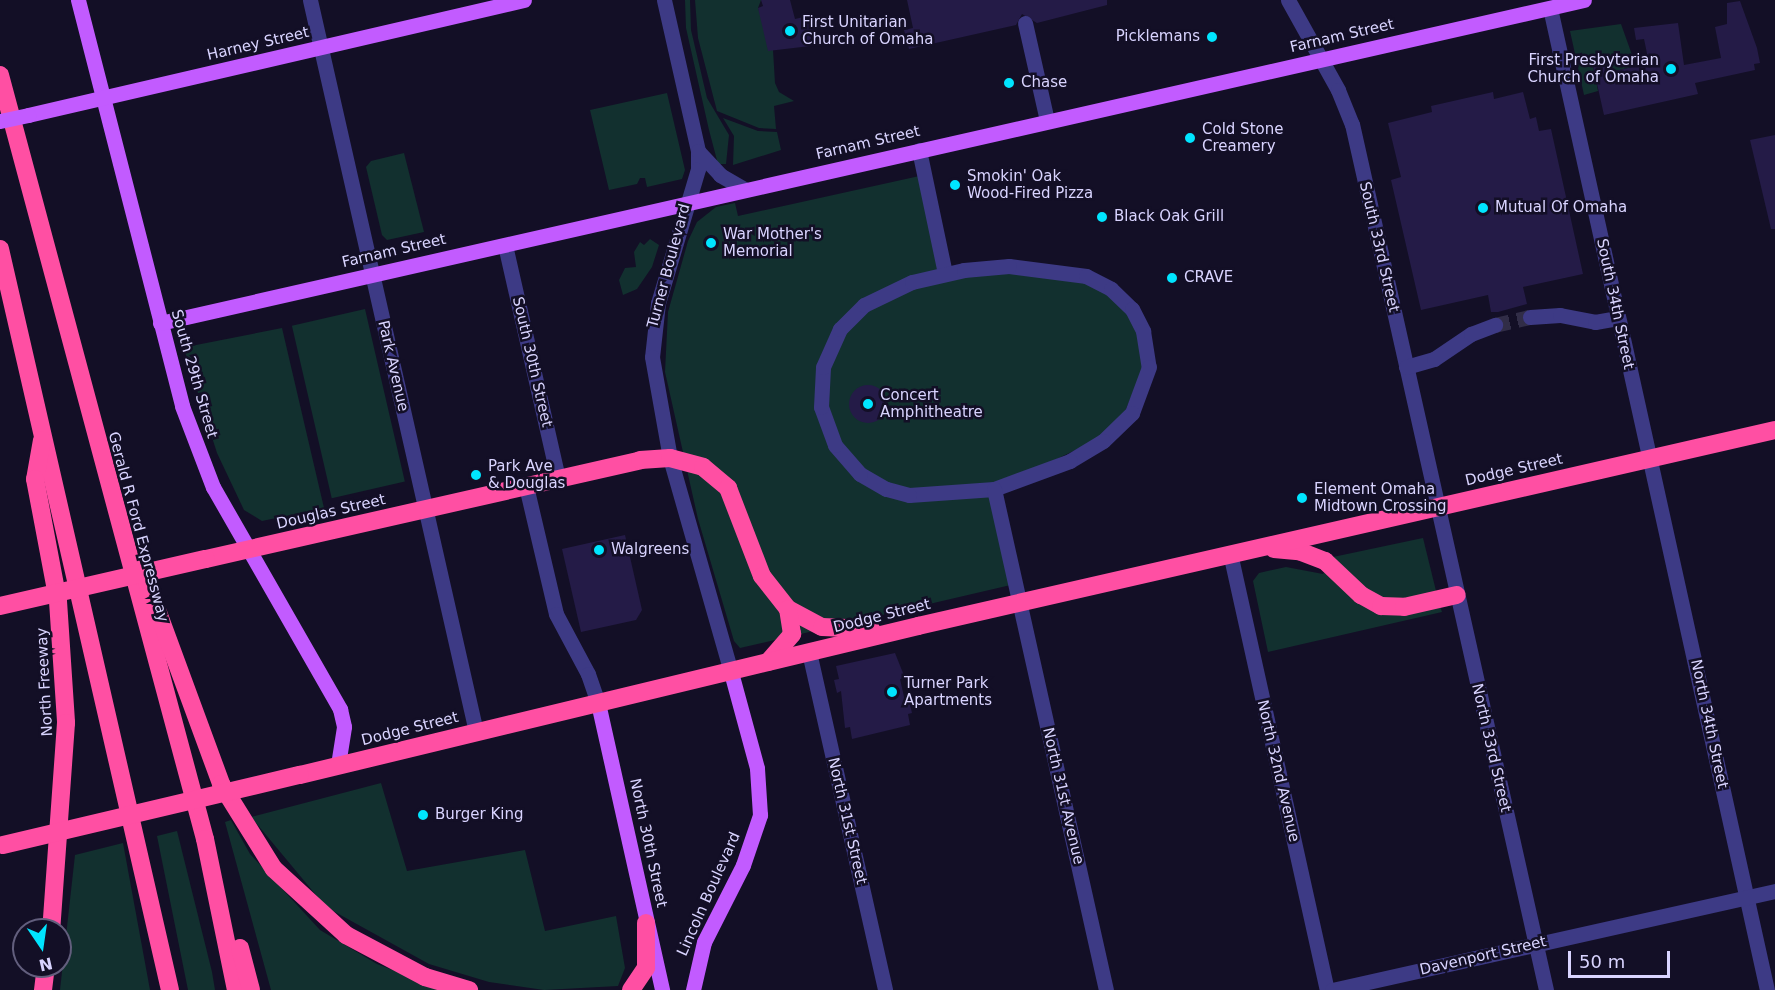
<!DOCTYPE html>
<style>
body{margin:0}
#map{position:relative;width:1775px;height:990px;overflow:hidden;background:#130f26;font-family:"DejaVu Sans",sans-serif}
div>[style]{position:absolute}
.green>*{inset:0;background:#12302f;transform-origin:0 0}
.building>*{inset:0;background:#241b47}
.round{border-radius:50%}
.minor-tunnel>*{height:15px;margin-top:-7.5px;transform-origin:0;background:repeating-linear-gradient(90deg,#312d47 0 15px,transparent 0 23px)}
.minor>*{height:15px;margin:-7.5px;padding:0 7.5px;transform-origin:7.5px;border-radius:7.5px;background:#3d3a85}
.major>*{height:15px;margin:-7.5px;padding:0 7.5px;transform-origin:7.5px;border-radius:7.5px;background:#c25bff}
.highway>*{height:18px;margin:-9px;padding:0 9px;transform-origin:9px;border-radius:9px;background:#ff4fa3}
.major-bridge>*{height:15px;margin:-7.5px;padding:0 7.5px;transform-origin:7.5px;border-radius:7.5px;background:#c25bff}
.highway-bridge>*{height:18px;margin:-9px;padding:0 9px;transform-origin:9px;border-radius:9px;background:#ff4fa3}
.dots>*{width:16px;height:16px;translate:-50% -50%;box-sizing:border-box;border:3px solid #130f26;border-radius:50%}
span{translate:-50% -50%;white-space:nowrap;text-align:center;line-height:1.15;-webkit-text-stroke:5px #130f26;paint-order:stroke}
.poi-label{font-size:15px;color:#d9d4ff}
.left{translate:0 -50%;text-align:left}
.right{translate:-100% -50%;text-align:right}
.street-label{font-size:15px;color:#d9d4ff}
.north{position:absolute;left:12px;top:918px;width:60px;height:60px;box-sizing:border-box;background:#130f26;border:2px solid #625e7d;border-radius:50%;rotate:167deg;font-size:16px;font-weight:700;line-height:24px;text-align:center;color:#d9d4ff}
.north::after{content:'';display:block;margin:auto;width:21px;height:27px;background:#00e5ff;clip-path:polygon(50% 0,100% 100%,50% 72%,0 100%)}
.scale{position:absolute;left:1568px;top:951px;width:102px;height:27px;box-sizing:border-box;border:3px solid #d9d4ff;border-top:0;padding-left:8px;font-size:18px;line-height:21px;white-space:nowrap;color:#d9d4ff;-webkit-text-stroke:4px #130f26;paint-order:stroke}
</style>
<div id="map">
<div class="green">
<div style="clip-path:polygon(685px 0,690px 0,691px 30px,707px 98px,729px 135px,726px 164px,718px 164px,709px 130px,686px 28px)"></div>
<div style="clip-path:polygon(695px 0,761px 0,758px 8px,773px 50px,775px 83px,779px 92px,794px 101px,774px 106px,776px 129px,759px 128px,717px 111px,698px 38px)"></div>
<div style="clip-path:polygon(1621px 24px,1636px 66px,1611px 72px,1609px 63px,1593px 66px,1598px 91px,1584px 95px,1570px 31px)"></div>
<div style="clip-path:polygon(667px 93px,685px 170px,682px 179px,647px 187px,645px 178px,640px 178px,637px 184px,609px 190px,590px 110px)"></div>
<div style="clip-path:polygon(723px 118px,758px 131px,777px 132px,781px 150px,733px 165px,734px 136px)"></div>
<div style="clip-path:polygon(404px 153px,424px 232px,387px 240px,382px 235px,366px 167px,371px 161px)"></div>
<div style="clip-path:polygon(924px 175px,945px 273px,1037px 267px,1118px 294px,1149px 355px,1117px 430px,994px 489px,1015px 584px,740px 648px,734px 641px,698px 519px,665px 372px,668px 312px,688px 241px,697px 222px,716px 207px,735px 203px,738px 216px)"></div>
<div style="clip-path:polygon(650px 239px,659px 245px,652px 267px,637px 289px,623px 295px,619px 280px,625px 268px,636px 267px,634px 252px,640px 242px,644px 245px)"></div>
<div style="left:365px;top:309px;width:177px;height:75px;rotate:77deg"></div>
<div style="clip-path:polygon(282px 328px,324px 508px,262px 521px,244px 510px,217px 453px,185px 352px,191px 346px)"></div>
<div style="clip-path:polygon(1423px 538px,1437px 595px,1377px 600px,1333px 557px)"></div>
<div style="clip-path:polygon(1286px 567px,1323px 574px,1327px 569px,1356px 598px,1440px 606px,1442px 612px,1268px 652px,1253px 581px,1259px 573px)"></div>
<div style="clip-path:polygon(381px 783px,407px 871px,525px 850px,545px 931px,616px 916px,625px 968px,618px 986px,544px 990px,489px 982px,429px 964px,326px 907px,251px 817px)"></div>
<div style="clip-path:polygon(231px 820px,250px 854px,320px 930px,377px 964px,445px 990px,271px 990px,225px 822px)"></div>
<div style="clip-path:polygon(177px 831px,212px 972px,215px 990px,188px 990px,157px 836px)"></div>
<div style="clip-path:polygon(123px 843px,150px 990px,60px 990px,75px 855px)"></div>
</div>
<div class="building">
<div style="clip-path:polygon(761px 0,790px 0,795px 19px,812px 15px,819px 45px,768px 51px,758px 8px,763px 6px)"></div>
<div style="clip-path:polygon(907px 0,1107px 0,1107px 5px,1037px 23px,1022px 14px,1016px 25px,909px 49px,904px 30px,913px 28px)"></div>
<div style="clip-path:polygon(1740px 1px,1757px 48px,1760px 63px,1754px 64px,1755px 70px,1695px 83px,1698px 94px,1604px 115px,1593px 66px,1609px 63px,1611px 72px,1649px 63px,1644px 39px,1636px 40px,1634px 28px,1678px 23px,1684px 65px,1721px 58px,1715px 27px,1727px 24px,1727px 3px)"></div>
<div style="clip-path:polygon(1493px 92px,1494px 99px,1523px 92px,1530px 119px,1536px 117px,1539px 131px,1551px 129px,1583px 274px,1523px 287px,1527px 304px,1498px 312px,1491px 312px,1488px 295px,1421px 310px,1391px 180px,1401px 177px,1388px 123px,1432px 112px,1431px 106px)"></div>
<div style="clip-path:polygon(1775px 135px,1775px 229px,1771px 229px,1750px 140px)"></div>
<div class="round" style="left:849px;top:385px;width:38px;height:38px"></div>
<div style="clip-path:polygon(625px 535px,642px 610px,636px 620px,581px 632px,562px 549px)"></div>
<div style="clip-path:polygon(895px 653px,905px 678px,900px 679px,905px 701px,909px 700px,912px 713px,908px 714px,910px 725px,852px 739px,850px 727px,845px 728px,841px 691px,837px 693px,834px 680px,839px 679px,836px 666px)"></div>
</div>
<div class="minor-tunnel">
<div style="left:1495px;top:325px;width:36px;rotate:-13deg"></div>
</div>
<div class="minor">
<div style="left:310px;top:0;width:751px;rotate:77.22deg"></div>
<div style="left:664px;top:0;width:155px;rotate:77.3deg"></div>
<div style="left:698px;top:151px;width:18px;rotate:90deg"></div>
<div style="left:698px;top:169px;width:140px;rotate:106.6deg"></div>
<div style="left:658px;top:303px;width:54px;rotate:96.3deg"></div>
<div style="left:652px;top:357px;width:103px;rotate:79.9deg"></div>
<div style="left:670px;top:458px;width:223px;rotate:74.1deg"></div>
<div style="left:1288px;top:0;width:103px;rotate:60.9deg"></div>
<div style="left:1338px;top:90px;width:37px;rotate:68deg"></div>
<div style="left:1352px;top:124px;width:887px;rotate:77.37deg"></div>
<div style="left:1550px;top:8px;width:1006px;rotate:77.54deg"></div>
<div style="left:1025px;top:23px;width:100px;rotate:77.3deg"></div>
<div style="left:919px;top:150px;width:126px;rotate:78.1deg"></div>
<div style="left:698px;top:151px;width:33px;rotate:47deg"></div>
<div style="left:720px;top:175px;width:28px;rotate:30deg"></div>
<div style="left:505px;top:245px;width:240px;rotate:77.2deg"></div>
<div style="left:1009px;top:266px;width:78px;rotate:7.4deg"></div>
<div style="left:1086px;top:276px;width:28px;rotate:27deg"></div>
<div style="left:1111px;top:289px;width:29px;rotate:44deg"></div>
<div style="left:1132px;top:309px;width:25px;rotate:63deg"></div>
<div style="left:1143px;top:331px;width:36px;rotate:81deg"></div>
<div style="left:1149px;top:367px;width:49px;rotate:110.3deg"></div>
<div style="left:1132px;top:413px;width:40px;rotate:136deg"></div>
<div style="left:1103px;top:441px;width:39px;rotate:149deg"></div>
<div style="left:1070px;top:461px;width:81px;rotate:159.8deg"></div>
<div style="left:994px;top:489px;width:85px;rotate:176deg"></div>
<div style="left:909px;top:495px;width:24px;rotate:-165deg"></div>
<div style="left:886px;top:489px;width:30px;rotate:-150deg"></div>
<div style="left:860px;top:474px;width:38px;rotate:-131deg"></div>
<div style="left:835px;top:445px;width:40px;rotate:-110.2deg"></div>
<div style="left:821px;top:407px;width:40px;rotate:-87.1deg"></div>
<div style="left:823px;top:367px;width:42px;rotate:-65.9deg"></div>
<div style="left:840px;top:329px;width:34px;rotate:-45deg"></div>
<div style="left:864px;top:305px;width:53px;rotate:-25.6deg"></div>
<div style="left:912px;top:282px;width:53px;rotate:-13deg"></div>
<div style="left:964px;top:270px;width:45px;rotate:-5.1deg"></div>
<div style="left:1530px;top:317px;width:30px;rotate:-4deg"></div>
<div style="left:1560px;top:315px;width:36px;rotate:11deg"></div>
<div style="left:1595px;top:322px;width:23px;rotate:-10deg"></div>
<div style="left:1406px;top:367px;width:29px;rotate:-16deg"></div>
<div style="left:1434px;top:359px;width:45px;rotate:-34deg"></div>
<div style="left:1471px;top:334px;width:26px;rotate:-21deg"></div>
<div style="left:526px;top:486px;width:131px;rotate:76.8deg"></div>
<div style="left:556px;top:614px;width:68px;rotate:61.9deg"></div>
<div style="left:588px;top:674px;width:31px;rotate:71deg"></div>
<div style="left:994px;top:489px;width:513px;rotate:77.4deg"></div>
<div style="left:1230px;top:553px;width:448px;rotate:77.5deg"></div>
<div style="left:809px;top:652px;width:346px;rotate:77.3deg"></div>
<div style="left:1332px;top:990px;width:454px;rotate:-12.6deg"></div>
</div>
<div class="major">
<div style="left:78px;top:0;width:419px;rotate:75.6deg"></div>
<div style="left:182px;top:406px;width:87px;rotate:69.1deg"></div>
<div style="left:213px;top:487px;width:256px;rotate:60.2deg"></div>
<div style="left:340px;top:709px;width:18px;rotate:77deg"></div>
<div style="left:344px;top:727px;width:38px;rotate:99deg"></div>
<div style="left:28px;top:115px;width:509px;rotate:-13.05deg"></div>
<div style="left:160px;top:323px;width:1460px;rotate:-12.78deg"></div>
<div style="left:598px;top:703px;width:294px;rotate:77.4deg"></div>
<div style="left:693px;top:990px;width:49px;rotate:-77.1deg"></div>
<div style="left:704px;top:942px;width:86px;rotate:-63.1deg"></div>
<div style="left:743px;top:865px;width:53px;rotate:-71.2deg"></div>
<div style="left:760px;top:815px;width:47px;rotate:-93.7deg"></div>
<div style="left:757px;top:768px;width:99px;rotate:-105.2deg"></div>
</div>
<div class="highway">
<div style="left:0;top:75px;width:791px;rotate:74.98deg"></div>
<div style="left:205px;top:839px;width:154px;rotate:78.4deg"></div>
<div style="left:0;top:249px;width:760px;rotate:77.08deg"></div>
<div style="left:42px;top:440px;width:40px;rotate:100deg"></div>
<div style="left:35px;top:479px;width:124px;rotate:79.3deg"></div>
<div style="left:58px;top:601px;width:122px;rotate:86.2deg"></div>
<div style="left:66px;top:723px;width:208px;rotate:94.1deg"></div>
<div style="left:1274px;top:549px;width:25px;rotate:5deg"></div>
<div style="left:1299px;top:551px;width:28px;rotate:21deg"></div>
<div style="left:1325px;top:561px;width:50px;rotate:43.4deg"></div>
<div style="left:1361px;top:595px;width:23px;rotate:29deg"></div>
<div style="left:1381px;top:606px;width:23px;rotate:2deg"></div>
<div style="left:1404px;top:607px;width:54px;rotate:-12.8deg"></div>
<div style="left:206px;top:559px;width:445px;rotate:-12.8deg"></div>
<div style="left:640px;top:460px;width:30px;rotate:-4deg"></div>
<div style="left:670px;top:458px;width:34px;rotate:15deg"></div>
<div style="left:703px;top:467px;width:33px;rotate:40deg"></div>
<div style="left:728px;top:488px;width:94px;rotate:68.9deg"></div>
<div style="left:762px;top:576px;width:42px;rotate:51.8deg"></div>
<div style="left:788px;top:609px;width:38px;rotate:28deg"></div>
<div style="left:822px;top:627px;width:49px;rotate:2.3deg"></div>
<div style="left:145px;top:577px;width:221px;rotate:69.8deg"></div>
<div style="left:221px;top:784px;width:100px;rotate:58.1deg"></div>
<div style="left:274px;top:869px;width:98px;rotate:42.5deg"></div>
<div style="left:346px;top:935px;width:89px;rotate:28deg"></div>
<div style="left:425px;top:977px;width:46px;rotate:16.5deg"></div>
<div style="left:768px;top:662px;width:37px;rotate:-49deg"></div>
<div style="left:792px;top:634px;width:25px;rotate:-99deg"></div>
<div style="left:300px;top:775px;width:636px;rotate:-13.56deg"></div>
<div style="left:918px;top:626px;width:879px;rotate:-12.88deg"></div>
<div style="left:240px;top:948px;width:43px;rotate:75.3deg"></div>
<div style="left:43px;top:990px;width:24px;rotate:-83deg"></div>
<div style="left:631px;top:990px;width:27px;rotate:-56deg"></div>
<div style="left:646px;top:968px;width:45px;rotate:-90deg"></div>
</div>
<div class="major-bridge">
<div style="left:0;top:121px;width:29px;rotate:-12deg"></div>
</div>
<div class="highway-bridge">
<div style="left:0;top:606px;width:211px;rotate:-12.9deg"></div>
<div style="left:3px;top:845px;width:305px;rotate:-13.3deg"></div>
</div>
<div class="dots">
<div style="left:790px;top:31px;background:#00e5ff"></div>
<div style="left:1212px;top:37px;background:#00e5ff"></div>
<div style="left:1671px;top:69px;background:#00e5ff"></div>
<div style="left:1009px;top:83px;background:#00e5ff"></div>
<div style="left:1190px;top:138px;background:#00e5ff"></div>
<div style="left:955px;top:185px;background:#00e5ff"></div>
<div style="left:1483px;top:208px;background:#00e5ff"></div>
<div style="left:1102px;top:217px;background:#00e5ff"></div>
<div style="left:711px;top:243px;background:#00e5ff"></div>
<div style="left:1172px;top:278px;background:#00e5ff"></div>
<div style="left:868px;top:404px;background:#00e5ff"></div>
<div style="left:476px;top:475px;background:#00e5ff"></div>
<div style="left:1302px;top:498px;background:#00e5ff"></div>
<div style="left:599px;top:550px;background:#00e5ff"></div>
<div style="left:892px;top:692px;background:#00e5ff"></div>
<div style="left:423px;top:815px;background:#00e5ff"></div>
</div>
<div class="poi-label">
<span class="left" style="left:802px;top:31px">First Unitarian<br>Church of Omaha</span>
<span class="right" style="left:1200px;top:37px">Picklemans</span>
<span class="right" style="left:1659px;top:69px">First Presbyterian<br>Church of Omaha</span>
<span class="left" style="left:1021px;top:83px">Chase</span>
<span class="left" style="left:1202px;top:138px">Cold Stone<br>Creamery</span>
<span class="left" style="left:967px;top:185px">Smokin' Oak<br>Wood-Fired Pizza</span>
<span class="left" style="left:1495px;top:208px">Mutual Of Omaha</span>
<span class="left" style="left:1114px;top:217px">Black Oak Grill</span>
<span class="left" style="left:723px;top:243px">War Mother's<br>Memorial</span>
<span class="left" style="left:1184px;top:278px">CRAVE</span>
<span class="left" style="left:880px;top:404px">Concert<br>Amphitheatre</span>
<span class="left" style="left:488px;top:475px">Park Ave<br>&amp; Douglas</span>
<span class="left" style="left:1314px;top:498px">Element Omaha<br>Midtown Crossing</span>
<span class="left" style="left:611px;top:550px">Walgreens</span>
<span class="left" style="left:904px;top:692px">Turner Park<br>Apartments</span>
<span class="left" style="left:435px;top:815px">Burger King</span>
</div>
<div class="street-label">
<span style="left:1342px;top:36px;rotate:-13deg">Farnam Street</span>
<span style="left:258px;top:44px;rotate:-13deg">Harney Street</span>
<span style="left:868px;top:143px;rotate:-13deg">Farnam Street</span>
<span style="left:1379px;top:247px;rotate:77deg">South 33rd Street</span>
<span style="left:394px;top:251px;rotate:-13deg">Farnam Street</span>
<span style="left:669px;top:266px;rotate:-75deg">Turner Boulevard</span>
<span style="left:1615px;top:304px;rotate:78deg">South 34th Street</span>
<span style="left:532px;top:362px;rotate:77deg">South 30th Street</span>
<span style="left:393px;top:366px;rotate:77deg">Park Avenue</span>
<span style="left:194px;top:374px;rotate:74deg">South 29th Street</span>
<span style="left:1514px;top:470px;rotate:-13deg">Dodge Street</span>
<span style="left:331px;top:512px;rotate:-13deg">Douglas Street</span>
<span style="left:138px;top:527px;rotate:75deg">Gerald R Ford Expressway</span>
<span style="left:882px;top:616px;rotate:-14deg">Dodge Street</span>
<span style="left:45px;top:682px;rotate:-93deg">North Freeway</span>
<span style="left:1709px;top:724px;rotate:78deg">North 34th Street</span>
<span style="left:410px;top:729px;rotate:-14deg">Dodge Street</span>
<span style="left:1491px;top:748px;rotate:77deg">North 33rd Street</span>
<span style="left:1278px;top:771px;rotate:77deg">North 32nd Avenue</span>
<span style="left:1063px;top:796px;rotate:77deg">North 31st Avenue</span>
<span style="left:847px;top:821px;rotate:77deg">North 31st Street</span>
<span style="left:648px;top:843px;rotate:78deg">North 30th Street</span>
<span style="left:709px;top:894px;rotate:-66deg">Lincoln Boulevard</span>
<span style="left:1483px;top:956px;rotate:-13deg">Davenport Street</span>
</div>
<div class="north">N</div>
<div class="scale">50 m</div>
</div>
